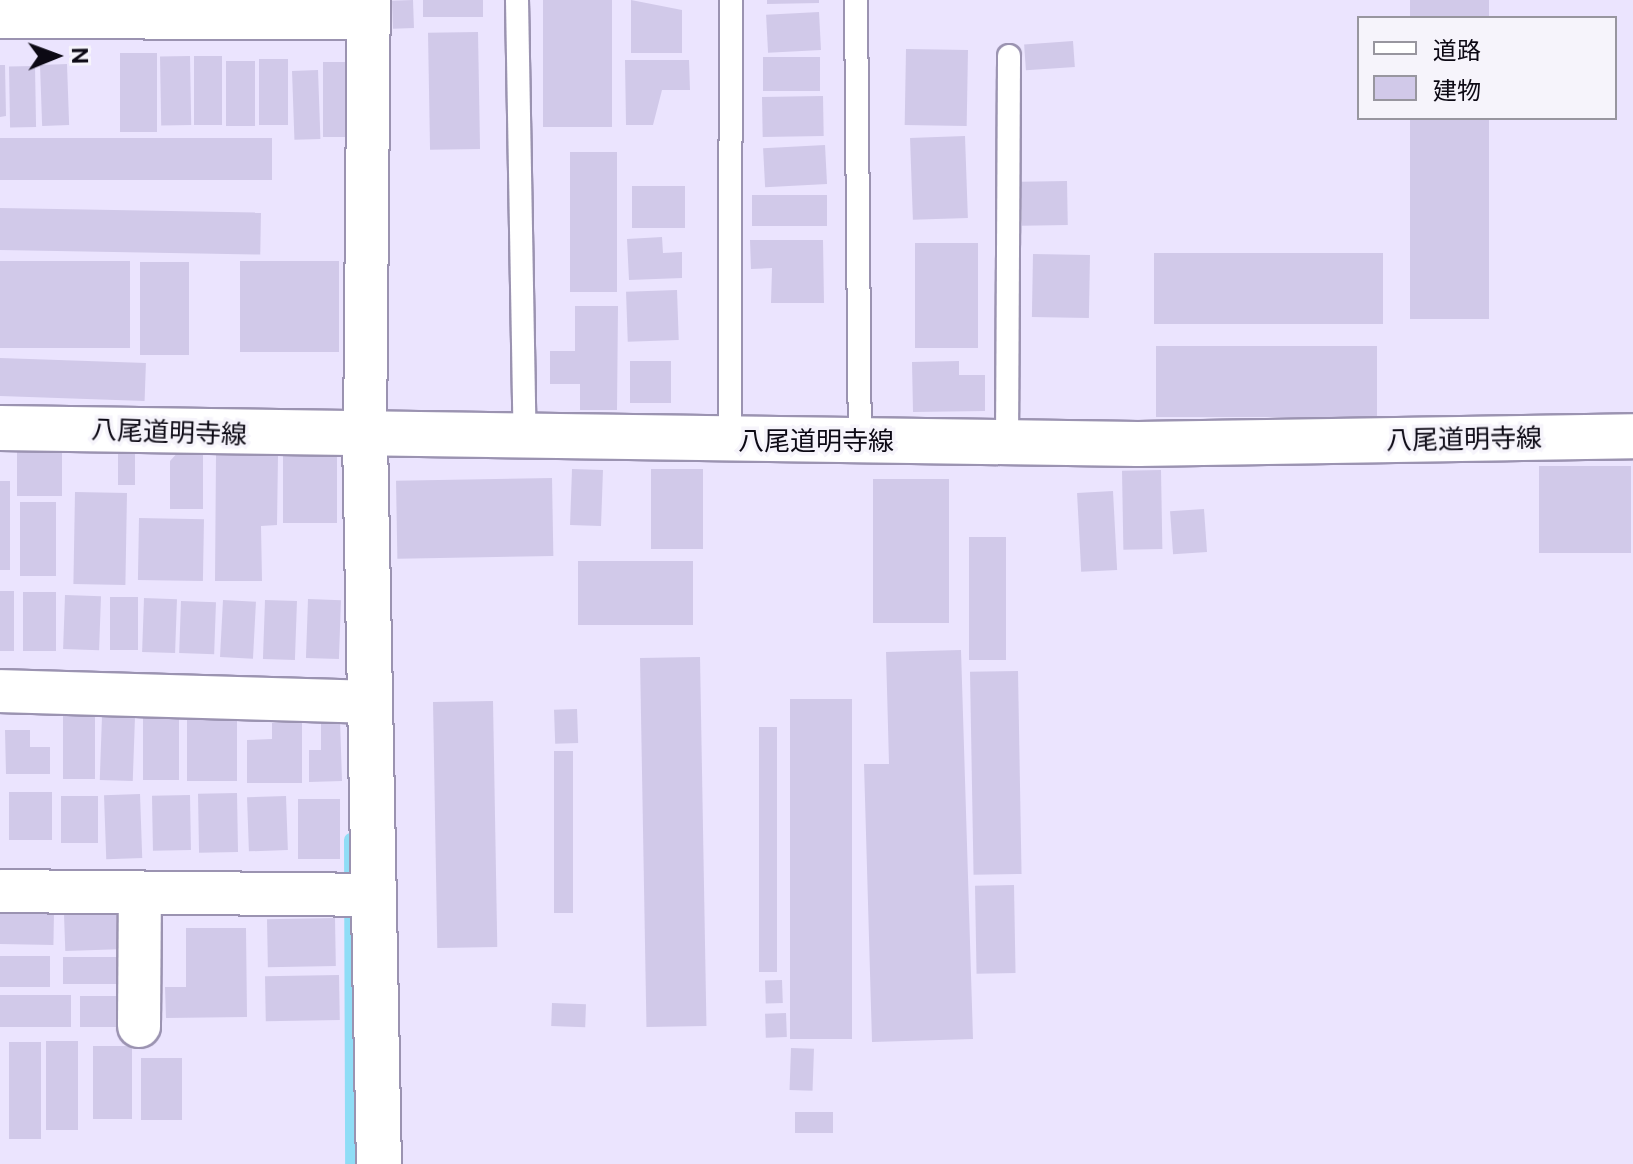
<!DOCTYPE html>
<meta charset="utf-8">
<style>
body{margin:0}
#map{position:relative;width:1633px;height:1164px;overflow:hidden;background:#ebe4fe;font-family:"Public Sans","Noto Sans JP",sans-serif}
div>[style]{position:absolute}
.stream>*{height:14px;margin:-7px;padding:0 7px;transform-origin:7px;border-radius:7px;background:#8fddf6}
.building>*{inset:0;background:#d1c9e9;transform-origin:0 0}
.roads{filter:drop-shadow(2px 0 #9b93b1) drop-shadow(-2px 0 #9b93b1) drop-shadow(0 2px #9b93b1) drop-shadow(0 -2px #9b93b1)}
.lane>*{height:22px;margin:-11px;padding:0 11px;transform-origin:11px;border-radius:11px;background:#fff}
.street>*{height:42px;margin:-21px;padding:0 21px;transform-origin:21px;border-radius:21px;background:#fff}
.secondary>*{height:44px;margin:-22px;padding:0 22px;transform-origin:22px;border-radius:22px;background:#fff}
span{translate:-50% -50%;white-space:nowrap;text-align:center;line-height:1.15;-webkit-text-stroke:7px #f6f4fb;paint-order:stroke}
.street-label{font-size:26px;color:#0c0914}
.legend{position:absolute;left:1357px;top:16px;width:260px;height:104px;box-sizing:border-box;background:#f6f4fb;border:2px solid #98969f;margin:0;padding:10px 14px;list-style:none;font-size:24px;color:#0c0914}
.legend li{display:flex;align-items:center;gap:16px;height:40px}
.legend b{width:40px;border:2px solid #98969f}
.north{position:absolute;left:16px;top:16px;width:80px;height:80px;-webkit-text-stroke:6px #f6f4fb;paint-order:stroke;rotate:89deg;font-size:22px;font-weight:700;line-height:32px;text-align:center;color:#0c0914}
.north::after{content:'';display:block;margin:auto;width:28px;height:36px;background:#0c0914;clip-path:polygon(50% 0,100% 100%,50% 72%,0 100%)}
</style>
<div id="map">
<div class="stream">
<div style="left:351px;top:840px;width:324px;rotate:89.8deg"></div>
</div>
<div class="building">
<div style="left:413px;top:0;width:28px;height:21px;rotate:88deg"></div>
<div style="left:423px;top:0;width:60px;height:17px"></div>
<div style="left:543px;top:0;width:69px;height:127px"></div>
<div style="clip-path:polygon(631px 0,682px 10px,682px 53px,631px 53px)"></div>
<div style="clip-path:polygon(767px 0,819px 0,819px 3px,767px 4px)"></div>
<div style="left:1410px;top:0;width:79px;height:18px"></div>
<div style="left:819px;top:12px;width:38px;height:53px;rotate:87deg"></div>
<div style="left:478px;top:32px;width:117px;height:50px;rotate:89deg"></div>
<div style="left:1073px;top:41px;width:26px;height:49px;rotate:86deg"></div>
<div style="left:906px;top:49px;width:62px;height:76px;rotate:1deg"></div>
<div style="left:120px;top:53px;width:37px;height:79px"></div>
<div style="left:190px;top:56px;width:69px;height:30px;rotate:89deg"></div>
<div style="left:194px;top:56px;width:28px;height:69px"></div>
<div style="left:763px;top:57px;width:57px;height:34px"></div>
<div style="left:259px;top:59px;width:29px;height:66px"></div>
<div style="clip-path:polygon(625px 60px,689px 60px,690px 90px,662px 90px,653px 125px,626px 125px)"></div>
<div style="left:226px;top:61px;width:29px;height:65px"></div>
<div style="left:323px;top:62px;width:23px;height:75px"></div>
<div style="left:67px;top:64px;width:61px;height:27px;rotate:88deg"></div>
<div style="clip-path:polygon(0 65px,5px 65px,6px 116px,0 117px)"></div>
<div style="left:35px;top:66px;width:61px;height:26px;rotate:89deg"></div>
<div style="left:318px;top:70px;width:69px;height:26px;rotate:88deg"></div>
<div style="left:823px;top:96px;width:40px;height:61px;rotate:89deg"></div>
<div style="left:1410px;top:118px;width:79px;height:201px"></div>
<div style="left:965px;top:136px;width:82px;height:55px;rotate:88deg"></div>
<div style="left:0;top:138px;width:272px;height:42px"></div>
<div style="left:825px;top:145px;width:39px;height:62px;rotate:87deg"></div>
<div style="left:570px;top:152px;width:47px;height:140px"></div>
<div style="left:1067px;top:181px;width:44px;height:46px;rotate:89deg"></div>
<div style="left:685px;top:186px;width:42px;height:53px;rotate:90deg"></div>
<div style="left:827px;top:195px;width:31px;height:75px;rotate:90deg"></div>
<div style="left:0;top:208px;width:261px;height:42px;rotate:1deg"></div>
<div style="clip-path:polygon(662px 237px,663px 253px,682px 252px,682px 278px,629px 280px,627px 239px)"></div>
<div style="clip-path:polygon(750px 240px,823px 240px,824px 303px,771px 303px,772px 268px,751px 269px)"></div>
<div style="left:915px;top:243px;width:63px;height:105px"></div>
<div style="left:1383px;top:253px;width:71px;height:229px;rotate:90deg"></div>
<div style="left:1033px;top:254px;width:57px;height:63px;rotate:1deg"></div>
<div style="left:0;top:261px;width:130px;height:87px"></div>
<div style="left:240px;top:261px;width:99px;height:91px"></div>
<div style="left:140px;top:262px;width:49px;height:93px"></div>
<div style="left:677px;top:290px;width:50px;height:51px;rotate:88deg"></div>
<div style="clip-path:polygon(575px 306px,618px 306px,617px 410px,580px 410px,580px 384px,550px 384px,550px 351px,575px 351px)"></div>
<div style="left:1156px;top:346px;width:221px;height:71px"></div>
<div style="left:0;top:358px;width:146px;height:38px;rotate:2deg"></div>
<div style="left:630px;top:361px;width:41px;height:42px"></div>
<div style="clip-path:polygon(959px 361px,959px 375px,985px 375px,985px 411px,913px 412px,912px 362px)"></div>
<div style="left:17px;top:449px;width:45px;height:47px"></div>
<div style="left:118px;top:449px;width:17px;height:36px"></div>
<div style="clip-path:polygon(180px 450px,203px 451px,203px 509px,170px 509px,170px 461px)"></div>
<div style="left:283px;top:454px;width:54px;height:69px"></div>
<div style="clip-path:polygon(216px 455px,278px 456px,277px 525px,261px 526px,262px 581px,215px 581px)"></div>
<div style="left:1539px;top:466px;width:92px;height:87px"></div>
<div style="left:572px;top:469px;width:31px;height:56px;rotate:2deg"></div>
<div style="left:651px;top:469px;width:52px;height:80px"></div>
<div style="left:1161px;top:470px;width:79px;height:39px;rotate:89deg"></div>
<div style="left:552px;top:478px;width:78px;height:156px;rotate:89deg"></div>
<div style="left:873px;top:479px;width:76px;height:144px"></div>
<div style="left:0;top:481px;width:10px;height:89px"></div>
<div style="left:1113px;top:491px;width:79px;height:36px;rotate:87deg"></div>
<div style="left:75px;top:492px;width:52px;height:92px;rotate:1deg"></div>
<div style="left:56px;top:502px;width:74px;height:36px;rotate:90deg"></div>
<div style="left:1204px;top:509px;width:43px;height:34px;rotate:86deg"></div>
<div style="left:139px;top:518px;width:65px;height:62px;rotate:1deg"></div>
<div style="left:969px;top:537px;width:37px;height:123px"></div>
<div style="left:578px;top:561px;width:115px;height:64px"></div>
<div style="left:0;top:591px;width:14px;height:60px"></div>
<div style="left:23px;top:592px;width:33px;height:59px"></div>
<div style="left:65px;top:595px;width:36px;height:54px;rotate:2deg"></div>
<div style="left:110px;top:597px;width:28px;height:53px"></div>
<div style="left:144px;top:598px;width:33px;height:54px;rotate:2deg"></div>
<div style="left:308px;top:599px;width:33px;height:59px;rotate:2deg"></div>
<div style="left:223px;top:600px;width:33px;height:57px;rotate:3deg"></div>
<div style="left:265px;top:600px;width:32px;height:59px;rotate:2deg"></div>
<div style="left:181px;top:601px;width:35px;height:52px;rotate:2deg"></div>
<div style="clip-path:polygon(961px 650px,973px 1039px,872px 1042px,864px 764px,889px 764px,886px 652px)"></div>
<div style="left:700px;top:657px;width:369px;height:60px;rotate:89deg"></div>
<div style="left:1018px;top:671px;width:203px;height:48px;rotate:89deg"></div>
<div style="left:790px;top:699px;width:62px;height:340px"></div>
<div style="left:493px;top:701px;width:246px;height:60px;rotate:89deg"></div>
<div style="left:577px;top:709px;width:34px;height:23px;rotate:88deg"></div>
<div style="left:95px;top:712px;width:67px;height:32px;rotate:90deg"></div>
<div style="left:143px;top:715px;width:36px;height:65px"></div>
<div style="left:102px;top:716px;width:33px;height:64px;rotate:2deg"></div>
<div style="left:187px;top:720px;width:50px;height:61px"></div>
<div style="clip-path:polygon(340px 720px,342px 781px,309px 782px,309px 750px,321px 750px,321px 721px)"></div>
<div style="clip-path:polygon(272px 723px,302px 723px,302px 783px,247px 783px,247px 740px,272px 739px)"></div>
<div style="left:759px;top:727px;width:18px;height:245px"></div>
<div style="clip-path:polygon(5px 730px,30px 730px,30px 747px,50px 747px,50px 774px,6px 774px)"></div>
<div style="left:554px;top:751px;width:19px;height:162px"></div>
<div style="left:9px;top:792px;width:43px;height:48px"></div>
<div style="left:237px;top:793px;width:59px;height:39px;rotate:89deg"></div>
<div style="left:140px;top:794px;width:64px;height:36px;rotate:88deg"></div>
<div style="left:190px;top:795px;width:55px;height:38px;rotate:89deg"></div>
<div style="left:61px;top:796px;width:37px;height:47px"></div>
<div style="left:286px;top:796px;width:54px;height:39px;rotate:88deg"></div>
<div style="left:298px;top:799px;width:42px;height:60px"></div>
<div style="left:1014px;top:885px;width:88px;height:39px;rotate:89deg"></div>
<div style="left:0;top:911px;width:54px;height:33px;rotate:1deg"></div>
<div style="left:124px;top:913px;width:36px;height:60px;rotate:88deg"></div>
<div style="left:335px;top:918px;width:48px;height:68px;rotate:89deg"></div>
<div style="clip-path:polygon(186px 928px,246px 928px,247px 1017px,166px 1018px,165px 987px,186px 987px)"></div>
<div style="left:50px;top:956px;width:31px;height:50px;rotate:90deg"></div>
<div style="left:126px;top:957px;width:27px;height:63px;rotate:90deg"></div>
<div style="left:339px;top:975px;width:45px;height:74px;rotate:89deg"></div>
<div style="left:782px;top:980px;width:23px;height:17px;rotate:88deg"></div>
<div style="left:0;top:995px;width:71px;height:32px"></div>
<div style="left:80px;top:996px;width:50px;height:31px"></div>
<div style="left:552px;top:1003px;width:34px;height:23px;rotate:2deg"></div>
<div style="left:786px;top:1013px;width:24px;height:21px;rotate:88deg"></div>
<div style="left:46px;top:1041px;width:32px;height:89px"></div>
<div style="left:9px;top:1042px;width:32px;height:97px"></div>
<div style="left:132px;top:1046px;width:73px;height:39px;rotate:90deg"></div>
<div style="left:791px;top:1048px;width:23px;height:42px;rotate:2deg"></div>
<div style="left:141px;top:1058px;width:41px;height:62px"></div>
<div style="left:795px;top:1112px;width:38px;height:21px"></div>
</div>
<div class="roads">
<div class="lane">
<div style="left:517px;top:0;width:439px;rotate:89deg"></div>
<div style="left:856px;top:0;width:442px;rotate:89.5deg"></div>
<div style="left:730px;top:441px;width:441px;rotate:-89.9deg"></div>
<div style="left:1007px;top:443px;width:387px;rotate:-89.7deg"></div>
</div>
<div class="street">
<div style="left:0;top:17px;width:369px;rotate:0.2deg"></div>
<div style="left:365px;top:438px;width:438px;rotate:-89.5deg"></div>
<div style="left:0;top:691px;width:370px;rotate:1.7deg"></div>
<div style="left:0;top:891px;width:374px;rotate:0.6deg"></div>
<div style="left:139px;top:1026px;width:133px;rotate:-89.6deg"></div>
</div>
<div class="secondary">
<div style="left:0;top:428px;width:1138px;rotate:0.81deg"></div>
<div style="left:1138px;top:444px;width:495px;rotate:-0.9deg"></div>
<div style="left:365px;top:438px;width:726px;rotate:88.9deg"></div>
</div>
</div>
<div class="street-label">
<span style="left:169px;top:432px;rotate:2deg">八尾道明寺線</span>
<span style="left:1464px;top:439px;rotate:-1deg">八尾道明寺線</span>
<span style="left:816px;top:441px">八尾道明寺線</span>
</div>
<ul class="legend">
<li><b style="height:10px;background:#fff"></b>道路</li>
<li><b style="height:22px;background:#d1c9e9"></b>建物</li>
</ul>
<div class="north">N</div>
</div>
